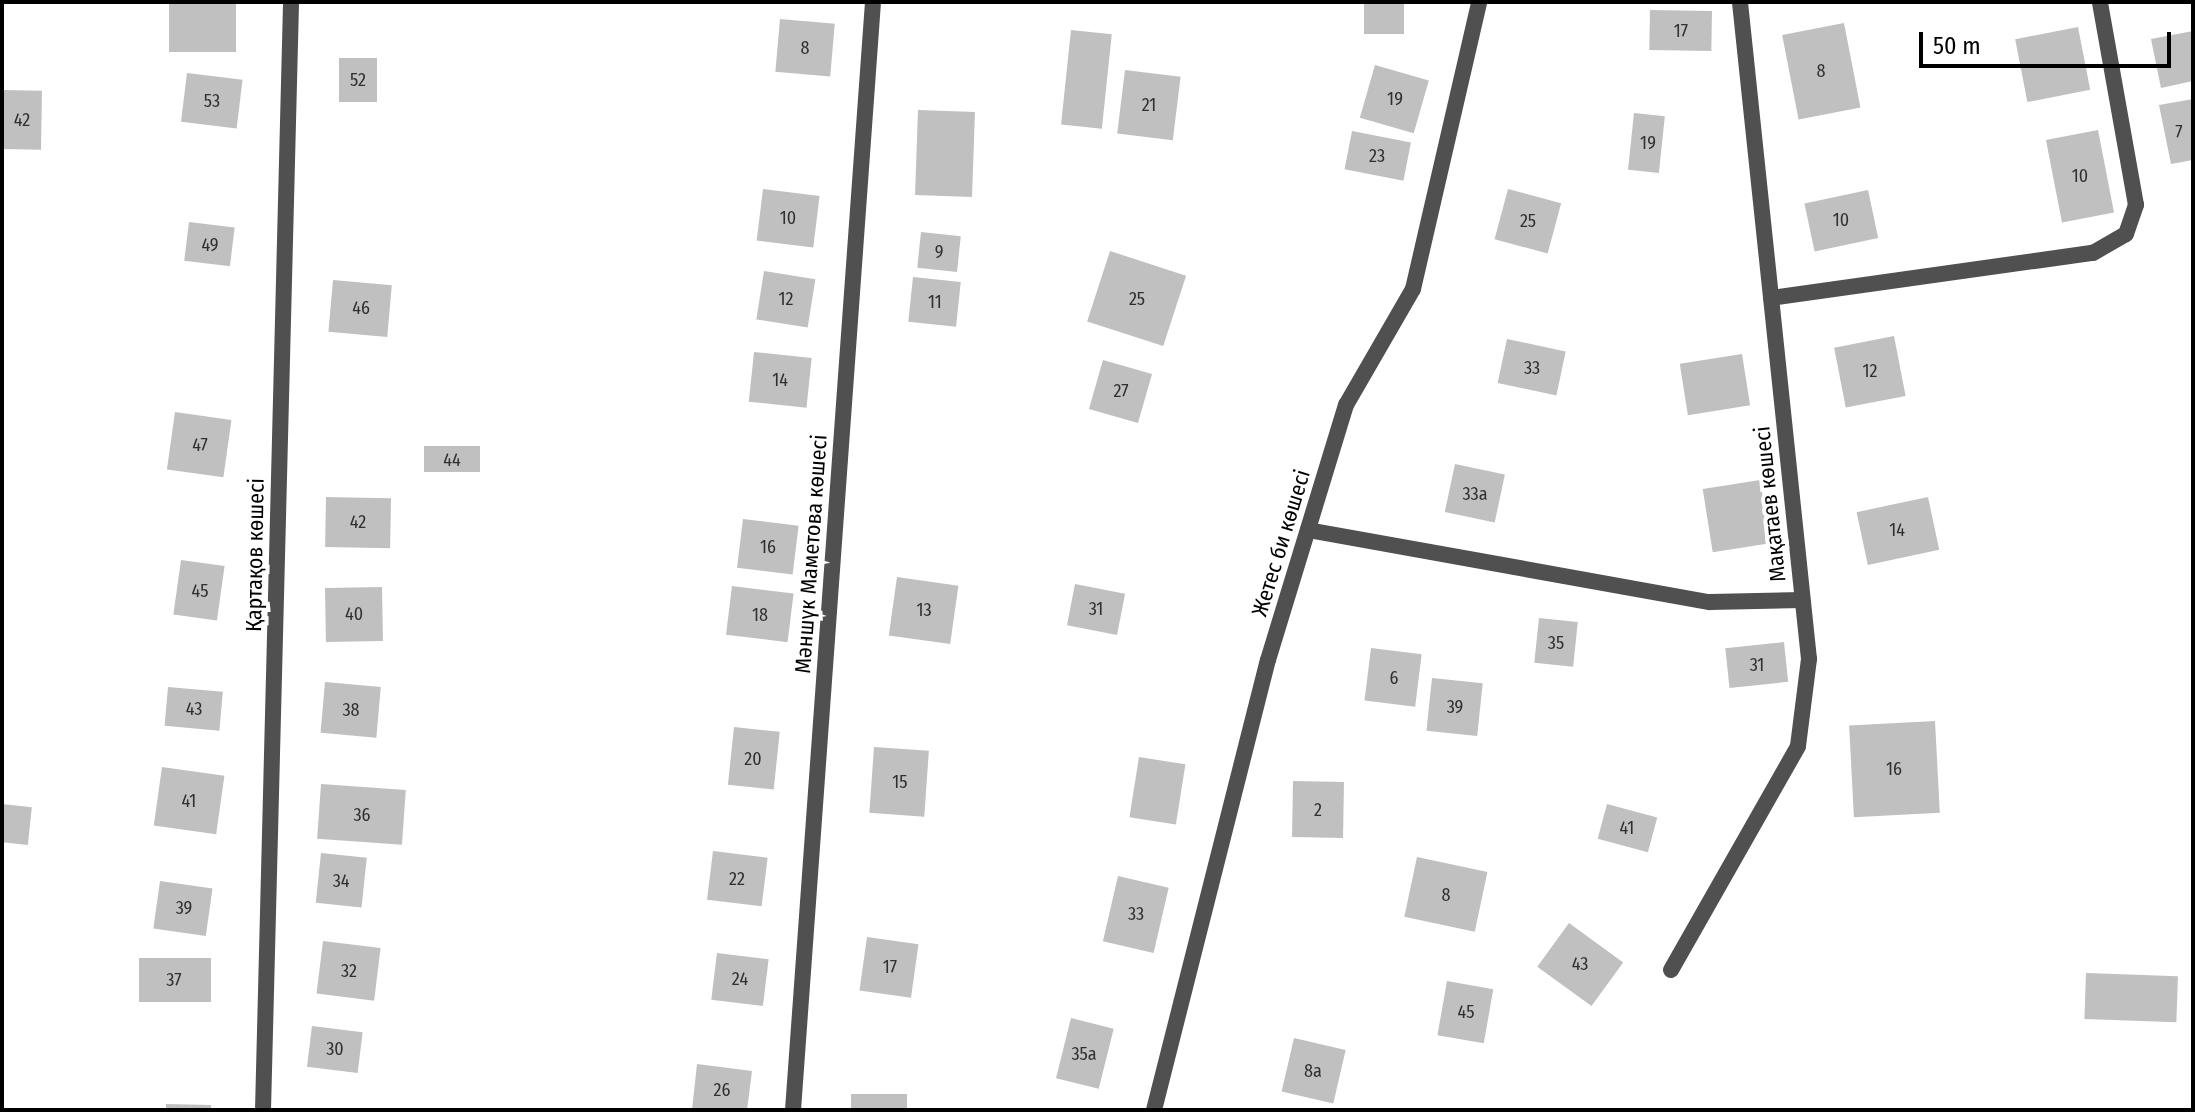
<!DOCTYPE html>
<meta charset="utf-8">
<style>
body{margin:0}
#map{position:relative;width:2195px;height:1112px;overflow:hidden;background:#fff;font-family:"Fira Sans Condensed",sans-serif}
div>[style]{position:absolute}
.building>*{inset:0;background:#c0c0c0;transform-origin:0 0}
.street>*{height:16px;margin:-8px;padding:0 8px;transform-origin:8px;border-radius:8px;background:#505050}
span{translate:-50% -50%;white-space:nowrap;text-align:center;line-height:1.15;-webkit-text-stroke:8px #fff;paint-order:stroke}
.number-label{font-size:18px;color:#303030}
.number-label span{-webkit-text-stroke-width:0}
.street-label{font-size:22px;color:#000}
.frame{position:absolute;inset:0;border:4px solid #000;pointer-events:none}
.scale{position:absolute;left:1919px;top:32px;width:252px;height:36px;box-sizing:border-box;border:4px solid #000;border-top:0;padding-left:10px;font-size:24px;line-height:28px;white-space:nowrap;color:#000;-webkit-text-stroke:6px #fff;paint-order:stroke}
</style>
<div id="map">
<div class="building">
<div style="left:169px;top:2px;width:67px;height:50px"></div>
<div style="left:1364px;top:2px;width:40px;height:32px"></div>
<div style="left:1650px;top:10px;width:62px;height:40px;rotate:1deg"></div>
<div style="left:780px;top:19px;width:55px;height:53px;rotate:5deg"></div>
<div style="left:1844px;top:23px;width:86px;height:63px;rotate:79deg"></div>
<div style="left:2078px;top:27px;width:64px;height:64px;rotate:79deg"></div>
<div style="left:1071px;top:30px;width:41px;height:95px;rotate:6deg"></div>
<div style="clip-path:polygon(2193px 31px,2193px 81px,2161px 88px,2151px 39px)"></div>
<div style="left:377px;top:58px;width:44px;height:38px;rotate:90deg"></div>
<div style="left:1375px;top:65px;width:56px;height:55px;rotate:16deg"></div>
<div style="left:1125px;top:70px;width:56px;height:64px;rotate:7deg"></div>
<div style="left:187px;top:73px;width:56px;height:49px;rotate:7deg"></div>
<div style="left:2px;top:90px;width:40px;height:59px;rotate:1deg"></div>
<div style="clip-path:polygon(2193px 99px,2193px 160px,2171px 164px,2159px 105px)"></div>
<div style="left:918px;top:110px;width:57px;height:85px;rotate:2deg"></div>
<div style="left:1634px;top:113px;width:31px;height:57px;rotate:6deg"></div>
<div style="left:2098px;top:130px;width:84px;height:53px;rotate:79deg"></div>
<div style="left:1352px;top:131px;width:60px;height:39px;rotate:11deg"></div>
<div style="left:763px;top:189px;width:57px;height:52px;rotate:7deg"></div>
<div style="left:1508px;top:189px;width:55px;height:52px;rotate:15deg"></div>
<div style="left:1868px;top:190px;width:49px;height:65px;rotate:78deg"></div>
<div style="left:189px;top:222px;width:46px;height:39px;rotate:7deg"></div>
<div style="left:921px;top:232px;width:40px;height:36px;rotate:6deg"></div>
<div style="left:1110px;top:251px;width:80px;height:74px;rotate:18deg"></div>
<div style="left:764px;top:271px;width:52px;height:49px;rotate:9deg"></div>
<div style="left:913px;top:277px;width:48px;height:45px;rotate:6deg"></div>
<div style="left:333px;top:280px;width:59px;height:52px;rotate:5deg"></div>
<div style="left:1894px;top:336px;width:61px;height:61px;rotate:79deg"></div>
<div style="left:1507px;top:339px;width:60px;height:45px;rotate:12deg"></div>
<div style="left:754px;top:352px;width:58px;height:50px;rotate:6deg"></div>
<div style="left:1742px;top:354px;width:52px;height:63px;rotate:81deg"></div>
<div style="left:1103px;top:360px;width:51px;height:51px;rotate:16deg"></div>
<div style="left:175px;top:412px;width:57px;height:58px;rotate:8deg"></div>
<div style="left:480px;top:446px;width:26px;height:56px;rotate:90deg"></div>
<div style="left:1455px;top:464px;width:51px;height:49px;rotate:12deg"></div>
<div style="left:1760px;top:480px;width:64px;height:58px;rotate:81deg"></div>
<div style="left:326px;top:497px;width:65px;height:50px;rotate:1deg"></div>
<div style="left:1928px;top:497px;width:54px;height:73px;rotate:78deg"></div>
<div style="left:743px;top:519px;width:56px;height:49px;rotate:7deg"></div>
<div style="left:181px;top:560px;width:44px;height:55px;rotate:8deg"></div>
<div style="left:897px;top:577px;width:62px;height:59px;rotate:8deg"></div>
<div style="left:1075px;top:584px;width:51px;height:42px;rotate:11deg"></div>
<div style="left:732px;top:586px;width:62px;height:49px;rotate:7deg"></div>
<div style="left:382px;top:587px;width:54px;height:57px;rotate:89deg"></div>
<div style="left:1539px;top:618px;width:39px;height:45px;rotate:6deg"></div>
<div style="left:1784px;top:642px;width:40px;height:59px;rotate:84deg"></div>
<div style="left:1371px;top:648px;width:51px;height:53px;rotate:7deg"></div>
<div style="left:1432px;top:678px;width:51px;height:53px;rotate:6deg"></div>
<div style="left:325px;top:682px;width:56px;height:51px;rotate:5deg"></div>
<div style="left:168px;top:687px;width:55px;height:39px;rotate:5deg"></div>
<div style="left:1935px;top:721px;width:92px;height:86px;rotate:87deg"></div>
<div style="left:734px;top:727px;width:46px;height:58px;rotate:6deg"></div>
<div style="left:874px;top:747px;width:55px;height:66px;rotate:4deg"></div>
<div style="left:1139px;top:757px;width:47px;height:61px;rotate:9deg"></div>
<div style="left:162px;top:767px;width:63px;height:59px;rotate:8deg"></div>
<div style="left:1293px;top:781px;width:51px;height:56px;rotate:1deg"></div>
<div style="left:321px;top:784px;width:85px;height:55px;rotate:4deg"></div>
<div style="left:2px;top:804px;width:30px;height:38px;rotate:6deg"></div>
<div style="left:1607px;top:804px;width:52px;height:36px;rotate:15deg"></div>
<div style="left:713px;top:851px;width:55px;height:49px;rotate:7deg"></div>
<div style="left:321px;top:853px;width:46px;height:50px;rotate:6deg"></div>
<div style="left:1417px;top:857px;width:72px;height:61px;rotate:12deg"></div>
<div style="left:1118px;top:876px;width:52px;height:67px;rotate:13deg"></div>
<div style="left:160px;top:881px;width:53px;height:48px;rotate:8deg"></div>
<div style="left:1569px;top:923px;width:67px;height:54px;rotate:36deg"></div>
<div style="left:867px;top:937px;width:52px;height:54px;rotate:8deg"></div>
<div style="left:323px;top:941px;width:58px;height:53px;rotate:7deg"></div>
<div style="left:717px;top:953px;width:52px;height:47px;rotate:7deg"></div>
<div style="left:139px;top:958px;width:72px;height:44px"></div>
<div style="left:2086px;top:973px;width:92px;height:46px;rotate:2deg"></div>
<div style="left:1447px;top:981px;width:47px;height:55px;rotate:10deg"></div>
<div style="left:1071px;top:1018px;width:44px;height:62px;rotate:14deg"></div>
<div style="left:312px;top:1026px;width:51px;height:41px;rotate:7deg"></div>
<div style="left:1294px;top:1038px;width:53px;height:55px;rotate:13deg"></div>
<div style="clip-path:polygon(697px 1064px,752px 1071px,747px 1110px,692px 1110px)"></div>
<div style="left:851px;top:1094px;width:56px;height:16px"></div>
<div style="clip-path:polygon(166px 1104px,211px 1105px,211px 1110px,166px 1110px)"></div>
</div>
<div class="street">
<div style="left:1771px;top:298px;width:325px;rotate:-8deg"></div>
<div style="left:2093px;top:253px;width:38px;rotate:-30deg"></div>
<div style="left:2126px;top:234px;width:31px;rotate:-71deg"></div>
<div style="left:2136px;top:205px;width:206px;rotate:-100.1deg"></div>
<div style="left:1308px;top:530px;width:408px;rotate:10.2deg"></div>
<div style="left:1710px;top:602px;width:92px;rotate:-1.2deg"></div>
<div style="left:1671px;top:970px;width:257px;rotate:-60.4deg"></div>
<div style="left:1798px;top:746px;width:88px;rotate:-82.8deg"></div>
<div style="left:1809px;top:659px;width:661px;rotate:-96deg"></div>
<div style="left:263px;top:1110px;width:1108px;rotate:-88.55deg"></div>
<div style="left:793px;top:1110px;width:1111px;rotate:-85.87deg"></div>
<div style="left:1154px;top:1110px;width:464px;rotate:-75.8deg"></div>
<div style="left:1268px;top:660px;width:267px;rotate:-73deg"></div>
<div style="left:1346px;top:405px;width:134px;rotate:-60deg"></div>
<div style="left:1413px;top:289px;width:294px;rotate:-77deg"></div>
</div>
<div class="number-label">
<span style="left:1681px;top:31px">17</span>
<span style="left:805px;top:48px">8</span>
<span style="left:1821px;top:71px">8</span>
<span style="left:358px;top:80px">52</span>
<span style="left:1395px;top:99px">19</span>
<span style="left:212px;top:101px">53</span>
<span style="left:1149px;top:105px">21</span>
<span style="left:22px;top:120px">42</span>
<span style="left:2179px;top:132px">7</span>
<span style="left:1648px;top:143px">19</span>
<span style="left:1377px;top:156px">23</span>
<span style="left:2080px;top:176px">10</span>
<span style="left:788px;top:218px">10</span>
<span style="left:1841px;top:220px">10</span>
<span style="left:1528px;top:221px">25</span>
<span style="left:210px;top:245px">49</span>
<span style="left:939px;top:252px">9</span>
<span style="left:786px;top:299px">12</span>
<span style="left:1137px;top:299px">25</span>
<span style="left:935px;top:302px">11</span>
<span style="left:361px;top:308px">46</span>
<span style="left:1532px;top:368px">33</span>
<span style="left:1870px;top:371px">12</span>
<span style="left:780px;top:380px">14</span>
<span style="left:1121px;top:391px">27</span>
<span style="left:200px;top:445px">47</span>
<span style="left:452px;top:460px">44</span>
<span style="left:1475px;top:494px">33а</span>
<span style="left:358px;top:522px">42</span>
<span style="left:1897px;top:530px">14</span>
<span style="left:768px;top:547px">16</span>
<span style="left:200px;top:591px">45</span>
<span style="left:1096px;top:609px">31</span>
<span style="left:924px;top:610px">13</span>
<span style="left:354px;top:614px">40</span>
<span style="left:760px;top:615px">18</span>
<span style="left:1556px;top:643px">35</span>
<span style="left:1757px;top:665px">31</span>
<span style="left:1394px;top:678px">6</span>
<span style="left:1455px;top:707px">39</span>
<span style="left:194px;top:709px">43</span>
<span style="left:351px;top:710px">38</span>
<span style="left:753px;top:759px">20</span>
<span style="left:1894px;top:769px">16</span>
<span style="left:900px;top:782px">15</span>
<span style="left:189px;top:801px">41</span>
<span style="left:1318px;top:810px">2</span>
<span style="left:362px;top:815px">36</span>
<span style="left:1627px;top:828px">41</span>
<span style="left:737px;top:879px">22</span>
<span style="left:341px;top:881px">34</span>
<span style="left:1446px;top:895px">8</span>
<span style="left:184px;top:908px">39</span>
<span style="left:1136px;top:914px">33</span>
<span style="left:1580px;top:964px">43</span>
<span style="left:890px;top:967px">17</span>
<span style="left:349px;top:971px">32</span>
<span style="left:740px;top:979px">24</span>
<span style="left:174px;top:980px">37</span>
<span style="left:1466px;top:1012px">45</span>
<span style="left:335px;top:1049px">30</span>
<span style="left:1084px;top:1054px">35а</span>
<span style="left:1313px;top:1071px">8а</span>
<span style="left:722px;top:1090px">26</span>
</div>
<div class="street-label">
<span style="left:1770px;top:504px;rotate:-96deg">Мақатаев көшесі</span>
<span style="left:1281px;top:543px;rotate:-73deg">Жетес би көшесі</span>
<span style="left:811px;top:554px;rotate:-86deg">Мәншүк Маметова көшесі</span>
<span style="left:255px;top:555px;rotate:-89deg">Қартақов көшесі</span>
</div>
<div class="frame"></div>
<div class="scale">50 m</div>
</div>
